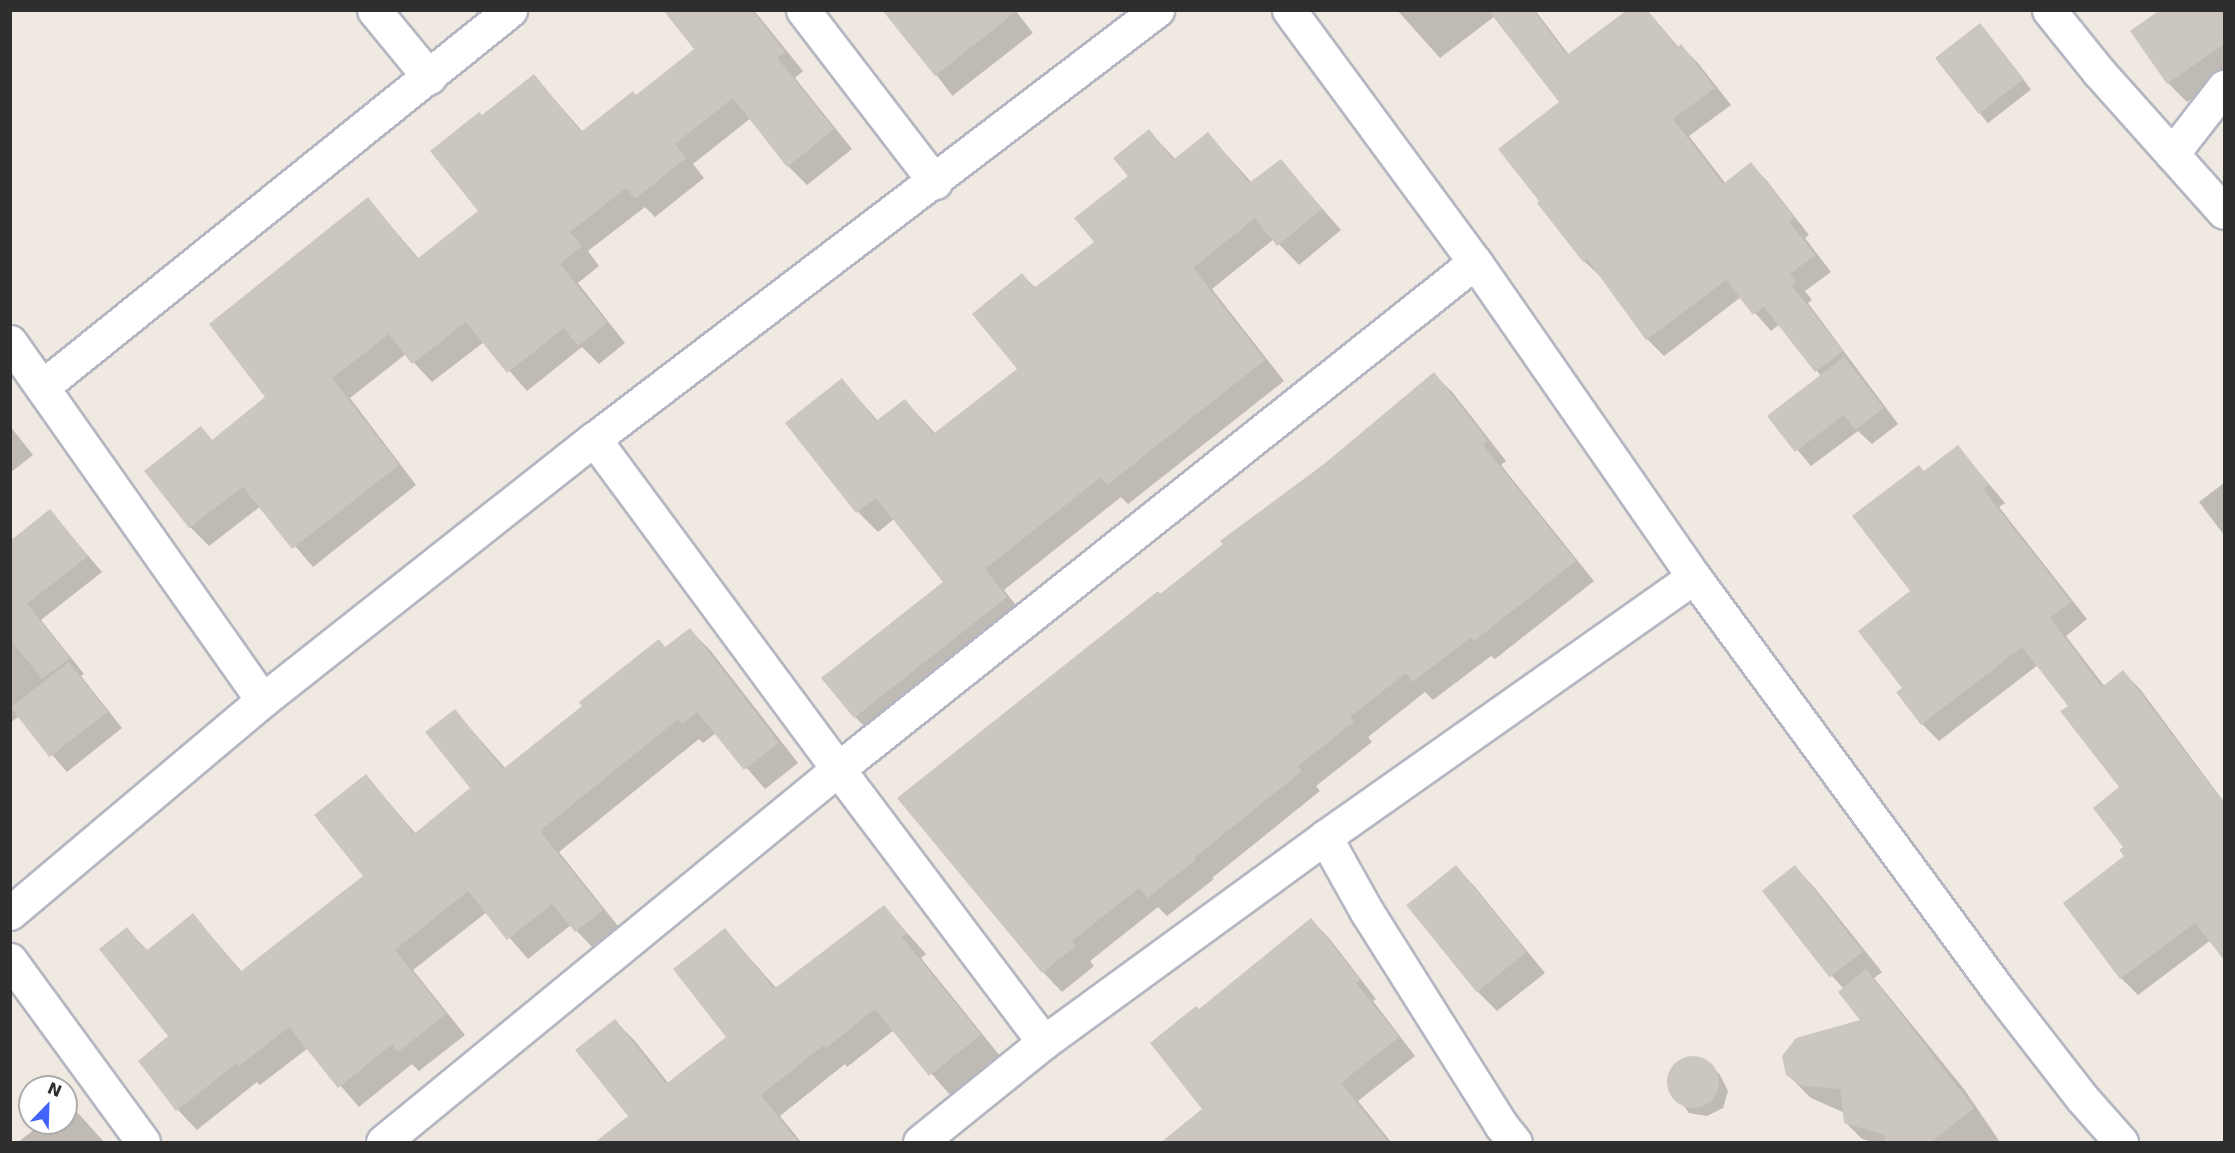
<!DOCTYPE html>
<style>
body{margin:0}
#map{position:relative;width:2235px;height:1153px;overflow:hidden;background:#efe9e1;font-family:"DejaVu Sans",sans-serif}
div>[style]{position:absolute}
.shadow>*{inset:0;background:#0003;transform-origin:0 0}
.building>*{inset:0;background:#cbc7bf;transform-origin:0 0}
.round{border-radius:50%}
.roads{filter:drop-shadow(2px 0 #b4b7c1) drop-shadow(-2px 0 #b4b7c1) drop-shadow(0 2px #b4b7c1) drop-shadow(0 -2px #b4b7c1)}
.street>*{height:33px;margin:-16.5px;padding:0 16.5px;transform-origin:16.5px;border-radius:16.5px;background:#fff}
span{translate:-50% -50%;white-space:nowrap;text-align:center;line-height:1.15;-webkit-text-stroke:5px #fff;paint-order:stroke}
.frame{position:absolute;inset:0;border:12px solid #2e2e2e;pointer-events:none}
.north{position:absolute;left:18px;top:1075px;width:60px;height:60px;box-sizing:border-box;background:#fff;border:2px solid #ababab;border-radius:50%;rotate:23deg;font-size:16px;font-weight:700;line-height:24px;text-align:center;color:#2e2e2e}
.north::after{content:'';display:block;margin:auto;width:21px;height:27px;background:#4264fb;clip-path:polygon(50% 0,100% 100%,50% 72%,0 100%)}
</style>
<div id="map">
<div class="shadow">
<div style="clip-path:polygon(728px 10px,753px 10px,761px 19px,803px 71px,795px 78px,852px 149px,807px 185px,788px 166px,751px 118px,693px 164px,704px 178px,655px 217px,645px 207px,588px 251px,599px 266px,578px 283px,625px 343px,599px 364px,582px 347px,527px 391px,484px 342px,432px 382px,406px 354px,350px 398px,416px 485px,313px 567px,261px 506px,209px 546px,190px 527px,201px 428px,213px 441px,269px 396px,368px 199px,419px 259px,480px 211px,482px 117px,534px 76px,583px 132px,636px 97px,696px 50px)"></div>
<div style="left:1015px;top:10px;width:29px;height:102px;rotate:52deg"></div>
<div style="clip-path:polygon(1397px 10px,1535px 10px,1569px 55px,1647px 10px,1679px 48px,1681px 46px,1698px 63px,1731px 105px,1689px 136px,1726px 184px,1751px 164px,1767px 181px,1809px 235px,1805px 238px,1831px 272px,1805px 291px,1812px 300px,1808px 303px,1898px 424px,1872px 444px,1858px 431px,1811px 466px,1769px 416px,1821px 376px,1780px 324px,1771px 331px,1741px 297px,1664px 356px,1647px 339px,1601px 277px,1584px 261px,1561px 102px,1495px 16px,1440px 58px)"></div>
<div style="clip-path:polygon(2208px 10px,2224px 34px,2224px 77px,2187px 102px,2168px 83px)"></div>
<div style="left:1980px;top:24px;width:83px;height:55px;rotate:52deg"></div>
<div style="clip-path:polygon(1149px 131px,1176px 160px,1208px 134px,1252px 183px,1281px 161px,1341px 230px,1299px 265px,1274px 239px,1212px 289px,1284px 381px,1128px 504px,1121px 497px,1004px 590px,1026px 618px,875px 737px,855px 717px,945px 582px,894px 519px,878px 532px,858px 512px,787px 424px,842px 380px,878px 421px,905px 401px,936px 434px,1019px 370px,1022px 275px,1036px 288px,1096px 242px)"></div>
<div style="clip-path:polygon(1434px 374px,1453px 393px,1506px 461px,1501px 465px,1594px 581px,1495px 659px,1491px 656px,1433px 700px,1425px 692px,1368px 737px,1372px 742px,1316px 786px,1320px 791px,1212px 878px,1214px 879px,1167px 916px,1158px 907px,1090px 961px,1094px 966px,1062px 992px,1043px 972px,899px 798px,1161px 596px,1325px 465px)"></div>
<div style="clip-path:polygon(10px 426px,33px 455px,10px 473px)"></div>
<div style="clip-path:polygon(1958px 447px,2005px 503px,1999px 507px,2087px 619px,2066px 636px,2105px 687px,2123px 672px,2140px 689px,2224px 802px,2224px 953px,2211px 940px,2138px 995px,2121px 978px,2065px 904px,2126px 856px,2121px 788px,2070px 706px,2038px 665px,1939px 741px,1922px 724px,1904px 688px,1925px 472px)"></div>
<div style="clip-path:polygon(2224px 483px,2224px 535px,2199px 502px)"></div>
<div style="clip-path:polygon(50px 511px,102px 572px,41px 620px,84px 674px,81px 676px,122px 728px,67px 772px,19px 716px,10px 723px,10px 543px)"></div>
<div style="clip-path:polygon(690px 630px,710px 650px,798px 763px,765px 789px,716px 733px,703px 743px,699px 739px,559px 852px,622px 931px,596px 951px,571px 925px,528px 959px,487px 912px,413px 970px,465px 1035px,419px 1071px,412px 1064px,359px 1107px,308px 1048px,260px 1085px,257px 1082px,197px 1130px,178px 1110px,170px 1037px,127px 929px,148px 951px,193px 915px,242px 972px,366px 876px,366px 776px,416px 834px,472px 788px,455px 711px,506px 769px)"></div>
<div style="clip-path:polygon(1456px 867px,1475px 887px,1545px 973px,1497px 1011px,1477px 991px)"></div>
<div style="clip-path:polygon(1795px 867px,1814px 887px,1882px 972px,1874px 978px,1964px 1089px,2000px 1142px,1873px 1142px,1862px 1139px,1846px 1123px,1854px 1117px,1811px 1098px,1787px 1074px,1862px 1020px,1844px 989px,1832px 976px)"></div>
<div style="clip-path:polygon(884px 907px,926px 954px,921px 958px,1000px 1056px,950px 1095px,894px 1030px,847px 1067px,845px 1064px,780px 1116px,801px 1142px,597px 1142px,630px 1116px,615px 1021px,635px 1041px,669px 1084px,728px 1037px,725px 930px,777px 989px)"></div>
<div style="clip-path:polygon(1311px 920px,1329px 938px,1376px 999px,1373px 1001px,1415px 1056px,1358px 1101px,1391px 1142px,1163px 1142px,1204px 1110px,1199px 1010px)"></div>
<div style="clip-path:polygon(1691px 1058px,1702px 1059px,1710px 1064px,1720px 1075px,1728px 1091px,1723px 1108px,1707px 1116px,1689px 1113px,1669px 1086px,1673px 1067px)"></div>
<div style="clip-path:polygon(69px 1103px,104px 1142px,18px 1142px,43px 1123px,66px 1123px,66px 1105px)"></div>
</div>
<div class="building">
<div style="clip-path:polygon(663px 10px,752px 10px,785px 52px,777px 58px,834px 129px,787px 167px,733px 98px,675px 144px,686px 158px,635px 199px,626px 188px,570px 232px,582px 246px,560px 264px,607px 323px,578px 346px,564px 328px,507px 373px,466px 322px,412px 364px,389px 334px,332px 378px,399px 465px,292px 549px,243px 487px,189px 528px,144px 471px,201px 426px,212px 440px,265px 397px,209px 324px,368px 197px,417px 259px,478px 211px,430px 151px,479px 112px,482px 115px,534px 74px,581px 132px,633px 91px,636px 95px,694px 49px)"></div>
<div style="clip-path:polygon(882px 10px,1018px 10px,935px 76px)"></div>
<div style="clip-path:polygon(1488px 10px,1533px 10px,1567px 55px,1627px 10px,1647px 10px,1677px 48px,1681px 44px,1715px 88px,1673px 119px,1723px 184px,1751px 162px,1794px 217px,1789px 221px,1815px 255px,1790px 274px,1796px 282px,1792px 286px,1843px 351px,1815px 372px,1764px 307px,1753px 315px,1726px 280px,1646px 340px,1587px 259px,1583px 262px,1537px 203px,1539px 201px,1498px 149px,1559px 102px)"></div>
<div style="clip-path:polygon(2160px 10px,2224px 10px,2224px 44px,2167px 84px,2130px 31px)"></div>
<div style="left:1980px;top:23px;width:71px;height:57px;rotate:52deg"></div>
<div style="clip-path:polygon(1149px 129px,1173px 160px,1208px 132px,1249px 183px,1281px 159px,1322px 209px,1277px 246px,1255px 218px,1193px 268px,1265px 360px,1107px 485px,1101px 477px,985px 569px,1007px 597px,854px 718px,821px 678px,943px 582px,876px 498px,856px 513px,785px 423px,842px 378px,876px 421px,905px 399px,933px 434px,1017px 369px,972px 314px,1022px 273px,1034px 288px,1094px 242px,1074px 218px,1128px 176px,1113px 158px)"></div>
<div style="clip-path:polygon(1844px 357px,1884px 408px,1855px 430px,1844px 415px,1795px 452px,1767px 416px)"></div>
<div style="clip-path:polygon(1434px 372px,1488px 441px,1483px 445px,1576px 561px,1474px 641px,1471px 637px,1413px 682px,1406px 673px,1350px 717px,1354px 722px,1298px 766px,1302px 771px,1194px 858px,1196px 860px,1147px 898px,1139px 888px,1072px 941px,1076px 946px,1042px 973px,897px 798px,1158px 591px,1160px 594px,1223px 544px,1220px 541px,1324px 464px)"></div>
<div style="clip-path:polygon(1958px 445px,1989px 485px,1983px 489px,2071px 602px,2050px 618px,2102px 687px,2123px 670px,2224px 803px,2224px 960px,2195px 923px,2120px 979px,2063px 903px,2124px 856px,2119px 850px,2123px 847px,2093px 808px,2119px 787px,2060px 711px,2068px 706px,2022px 647px,1921px 725px,1896px 692px,1902px 688px,1858px 631px,1910px 591px,1852px 516px,1919px 465px,1924px 471px)"></div>
<div style="clip-path:polygon(50px 509px,88px 556px,27px 604px,70px 658px,42px 679px,10px 639px,10px 541px)"></div>
<div style="clip-path:polygon(690px 628px,779px 743px,744px 770px,697px 712px,682px 724px,678px 719px,540px 831px,603px 910px,575px 932px,552px 904px,507px 940px,468px 891px,395px 950px,446px 1014px,398px 1052px,392px 1044px,338px 1088px,289px 1027px,239px 1066px,237px 1063px,176px 1111px,138px 1061px,168px 1036px,99px 949px,127px 927px,146px 951px,193px 913px,240px 972px,363px 876px,314px 815px,366px 774px,414px 834px,470px 788px,425px 732px,455px 709px,503px 769px,582px 706px,579px 702px,659px 639px,665px 647px)"></div>
<div style="left:69px;top:662px;width:63px;height:74px;rotate:52deg"></div>
<div style="left:1456px;top:865px;width:112px;height:64px;rotate:51deg"></div>
<div style="left:1795px;top:865px;width:110px;height:42px;rotate:52deg"></div>
<div style="clip-path:polygon(884px 905px,907px 933px,902px 937px,981px 1035px,929px 1076px,875px 1009px,826px 1048px,824px 1045px,761px 1095px,799px 1143px,594px 1143px,628px 1116px,575px 1050px,615px 1019px,666px 1084px,726px 1037px,673px 969px,725px 928px,774px 989px)"></div>
<div style="clip-path:polygon(1311px 918px,1360px 980px,1356px 983px,1399px 1037px,1341px 1083px,1389px 1143px,1160px 1143px,1202px 1109px,1150px 1043px,1196px 1006px,1199px 1009px)"></div>
<div style="clip-path:polygon(1866px 969px,1974px 1108px,1930px 1143px,1884px 1143px,1885px 1135px,1844px 1123px,1840px 1089px,1802px 1086px,1786px 1075px,1782px 1056px,1796px 1038px,1860px 1020px,1838px 992px)"></div>
<div class="round" style="left:1667px;top:1056px;width:52px;height:52px"></div>
</div>
<div class="roads">
<div class="street">
<div style="left:374px;top:10px;width:87px;rotate:50.6deg"></div>
<div style="left:803px;top:10px;width:217px;rotate:52.5deg"></div>
<div style="left:1289px;top:10px;width:313px;rotate:53.6deg"></div>
<div style="left:1475px;top:262px;width:384px;rotate:55.2deg"></div>
<div style="left:1694px;top:577px;width:514px;rotate:53.62deg"></div>
<div style="left:1999px;top:991px;width:135px;rotate:52.2deg"></div>
<div style="left:2082px;top:1098px;width:59px;rotate:48.4deg"></div>
<div style="left:2049px;top:10px;width:78px;rotate:51.2deg"></div>
<div style="left:2098px;top:71px;width:189px;rotate:48.2deg"></div>
<div style="left:2172px;top:154px;width:85px;rotate:-52.2deg"></div>
<div style="left:10px;top:342px;width:438px;rotate:54.8deg"></div>
<div style="left:42px;top:387px;width:601px;rotate:-38.85deg"></div>
<div style="left:594px;top:439px;width:410px;rotate:53.5deg"></div>
<div style="left:838px;top:769px;width:342px;rotate:53deg"></div>
<div style="left:1325px;top:837px;width:86px;rotate:60.8deg"></div>
<div style="left:1367px;top:912px;width:252px;rotate:57.8deg"></div>
<div style="left:1501px;top:1125px;width:22px;rotate:51deg"></div>
<div style="left:10px;top:913px;width:331px;rotate:-40.1deg"></div>
<div style="left:263px;top:700px;width:422px;rotate:-38.3deg"></div>
<div style="left:594px;top:439px;width:708px;rotate:-37.31deg"></div>
<div style="left:10px;top:960px;width:225px;rotate:53.8deg"></div>
<div style="left:383px;top:1142px;width:588px;rotate:-39.34deg"></div>
<div style="left:838px;top:769px;width:814px;rotate:-38.52deg"></div>
<div style="left:920px;top:1142px;width:159px;rotate:-38.9deg"></div>
<div style="left:1044px;top:1042px;width:348px;rotate:-36.1deg"></div>
<div style="left:1325px;top:837px;width:451px;rotate:-35.2deg"></div>
</div>
</div>
<div class="frame"></div>
<div class="north">N</div>
</div>
